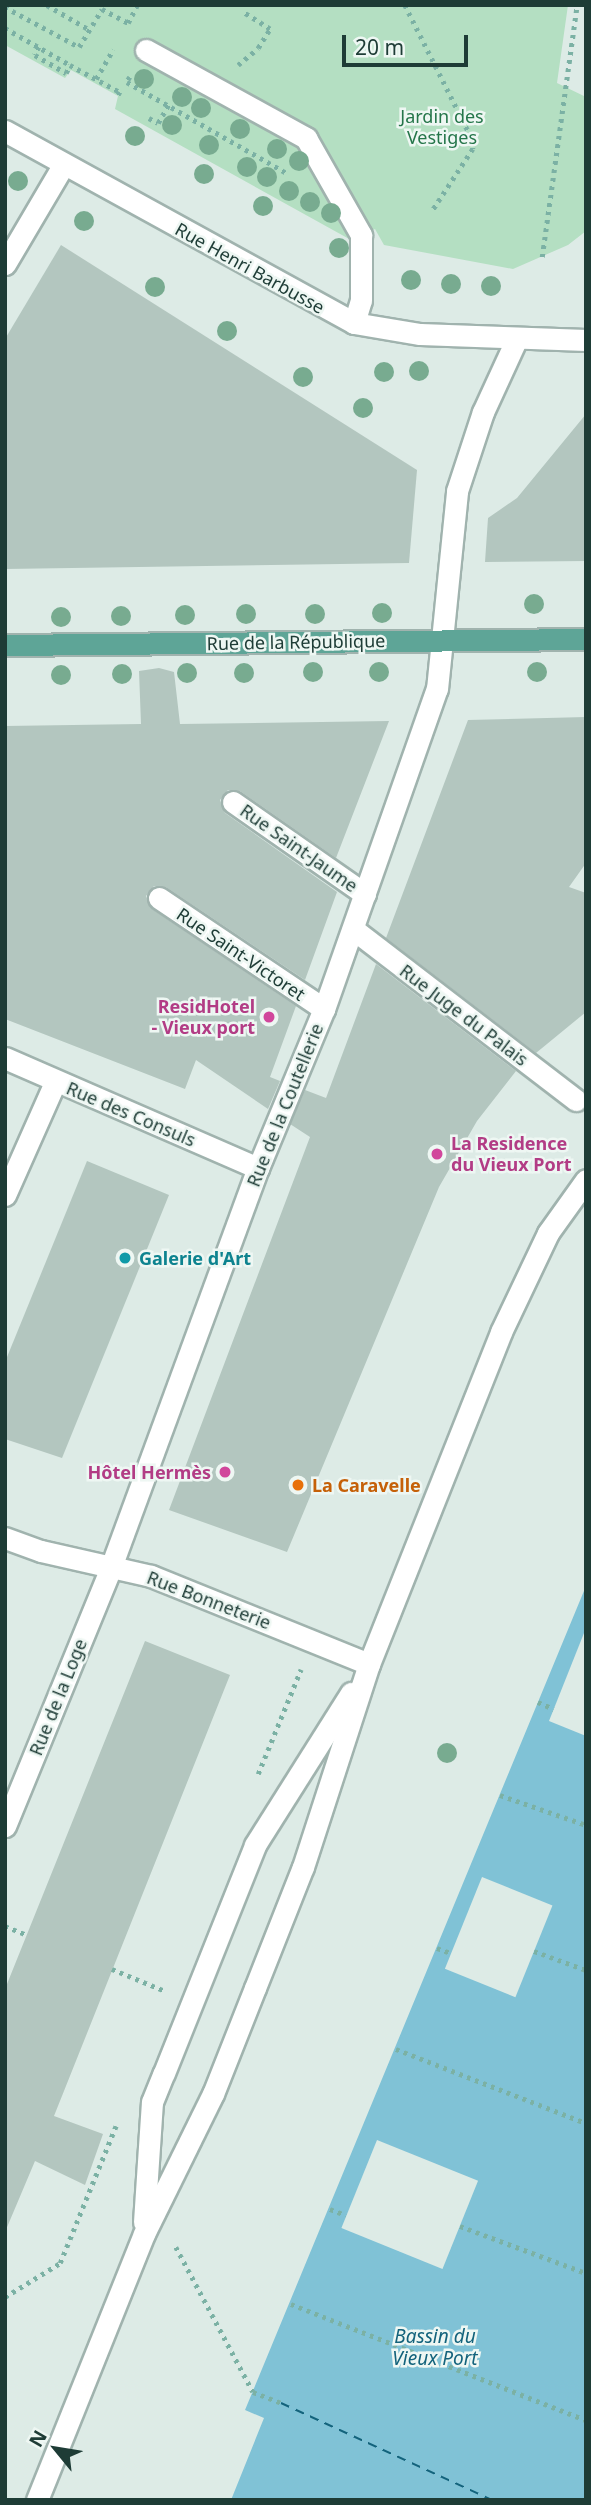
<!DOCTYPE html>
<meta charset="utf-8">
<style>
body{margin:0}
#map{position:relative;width:591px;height:2505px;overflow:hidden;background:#ddebe6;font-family:"Noto Sans",sans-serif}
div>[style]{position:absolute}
.green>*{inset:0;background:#b4dfc2}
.water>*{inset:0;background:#80c2d6}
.pier>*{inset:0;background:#ddebe6;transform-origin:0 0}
.ferry>*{height:2px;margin-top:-1px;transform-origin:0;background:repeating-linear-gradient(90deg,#13637c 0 9px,transparent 0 16px)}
.building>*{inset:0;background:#b3c6bf}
.path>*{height:4.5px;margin-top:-2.25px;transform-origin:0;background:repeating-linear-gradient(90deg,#7bb1a4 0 3.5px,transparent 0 8.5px)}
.roads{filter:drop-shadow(2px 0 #a0b3ae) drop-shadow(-2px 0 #a0b3ae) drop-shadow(0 2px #a0b3ae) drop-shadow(0 -2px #a0b3ae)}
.minor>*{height:21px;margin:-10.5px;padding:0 10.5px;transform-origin:10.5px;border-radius:10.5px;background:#fff}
.major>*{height:21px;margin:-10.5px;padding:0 10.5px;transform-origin:10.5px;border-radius:10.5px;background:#5ea597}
.trees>*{width:20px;height:20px;margin:-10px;border-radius:50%;background:#78ab90}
.dots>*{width:19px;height:19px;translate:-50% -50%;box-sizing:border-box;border:4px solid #eef7f3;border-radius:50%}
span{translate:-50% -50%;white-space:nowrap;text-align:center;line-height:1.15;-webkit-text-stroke:5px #eef7f3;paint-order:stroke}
.park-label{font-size:18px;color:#25764a}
.street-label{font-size:18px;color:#1e3c36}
.hotel-label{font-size:18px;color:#b23c85;font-weight:700}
.right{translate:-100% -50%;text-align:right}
.left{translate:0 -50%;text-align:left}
.culture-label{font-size:18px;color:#0d838f;font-weight:700}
.food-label{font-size:18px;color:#c56008;font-weight:700}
.water-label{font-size:19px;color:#13637c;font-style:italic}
.frame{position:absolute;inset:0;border:7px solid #1e3c36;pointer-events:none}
.north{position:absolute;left:21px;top:2414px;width:70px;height:70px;-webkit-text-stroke:5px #eef7f3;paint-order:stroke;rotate:300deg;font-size:19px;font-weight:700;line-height:28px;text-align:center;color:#1e3c36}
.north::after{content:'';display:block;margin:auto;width:24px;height:32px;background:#1e3c36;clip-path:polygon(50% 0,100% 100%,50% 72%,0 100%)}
.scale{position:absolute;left:342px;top:35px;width:126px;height:32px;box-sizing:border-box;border:4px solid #1e3c36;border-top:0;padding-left:9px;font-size:21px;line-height:24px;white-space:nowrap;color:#1e3c36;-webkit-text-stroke:5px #eef7f3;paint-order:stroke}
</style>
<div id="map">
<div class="green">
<div style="clip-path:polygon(5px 5px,568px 5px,557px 83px,586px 97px,586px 231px,568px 245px,513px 269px,384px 245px,375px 229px,351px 240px,115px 109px,118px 96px,71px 70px,65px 78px,5px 45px)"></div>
</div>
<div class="water">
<div style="clip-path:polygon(586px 1586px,586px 2500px,231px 2500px,264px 2418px,245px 2410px)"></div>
</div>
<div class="pier">
<div style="clip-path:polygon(584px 1633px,586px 1634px,586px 1736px,549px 1721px)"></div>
<div style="left:482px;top:1877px;width:76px;height:99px;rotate:22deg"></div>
<div style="left:377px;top:2140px;width:109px;height:95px;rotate:22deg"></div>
</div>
<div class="ferry">
<div style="left:281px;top:2403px;width:232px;rotate:24.7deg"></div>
</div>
<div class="building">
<div style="clip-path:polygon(61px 245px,417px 470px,409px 563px,5px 569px,5px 339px)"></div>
<div style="clip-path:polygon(586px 414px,586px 561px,485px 562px,488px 518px,517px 498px)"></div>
<div style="clip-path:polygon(159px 668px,174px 672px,180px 724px,389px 721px,336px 858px,240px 791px,228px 790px,220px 800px,225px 813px,337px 892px,305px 980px,166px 887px,154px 886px,146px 896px,152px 909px,296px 1006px,270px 1077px,280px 1081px,268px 1109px,196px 1060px,185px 1089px,5px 1019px,5px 726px,141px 724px,139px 671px)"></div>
<div style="clip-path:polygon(586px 717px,586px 863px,569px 887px,586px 893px,586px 1012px,536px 1053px,386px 938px,468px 720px)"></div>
<div style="clip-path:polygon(376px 964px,516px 1071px,477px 1121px,439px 1187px,287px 1552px,169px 1510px,310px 1137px,290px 1124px,305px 1090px,326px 1098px)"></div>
<div style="clip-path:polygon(87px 1161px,169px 1195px,62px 1458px,5px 1439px,5px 1362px)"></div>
<div style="clip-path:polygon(145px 1641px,230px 1675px,54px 2116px,103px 2134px,85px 2185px,35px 2161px,5px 2232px,5px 1989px)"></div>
</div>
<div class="path">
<div style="left:47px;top:5px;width:50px;rotate:30.2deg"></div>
<div style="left:405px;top:5px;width:150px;rotate:63.4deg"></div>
<div style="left:472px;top:139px;width:10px;rotate:84deg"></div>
<div style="left:473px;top:149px;width:73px;rotate:123.3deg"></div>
<div style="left:5px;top:7px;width:84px;rotate:28.4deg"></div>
<div style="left:79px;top:47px;width:44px;rotate:-58.8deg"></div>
<div style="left:102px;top:9px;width:32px;rotate:28deg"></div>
<div style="left:128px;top:23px;width:20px;rotate:-63deg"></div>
<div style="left:5px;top:28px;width:75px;rotate:29.6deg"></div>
<div style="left:39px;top:47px;width:9px;rotate:117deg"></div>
<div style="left:35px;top:55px;width:36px;rotate:30deg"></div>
<div style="left:66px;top:73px;width:9px;rotate:-63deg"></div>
<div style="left:70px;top:65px;width:57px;rotate:28.4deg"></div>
<div style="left:120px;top:92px;width:4px;rotate:117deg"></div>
<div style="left:238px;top:65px;width:26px;rotate:-40deg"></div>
<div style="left:258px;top:48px;width:22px;rotate:-58deg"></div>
<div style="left:270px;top:29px;width:32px;rotate:-148deg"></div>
<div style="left:130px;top:77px;width:6px;rotate:121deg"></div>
<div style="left:127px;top:82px;width:185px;rotate:29.7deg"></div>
<div style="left:96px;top:79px;width:34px;rotate:-60deg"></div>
<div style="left:149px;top:118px;width:10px;rotate:29deg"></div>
<div style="left:158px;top:123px;width:22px;rotate:-60deg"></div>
<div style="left:542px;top:257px;width:254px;rotate:-82.1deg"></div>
<div style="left:538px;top:1702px;width:17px;rotate:24deg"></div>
<div style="left:258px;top:1774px;width:113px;rotate:-67.7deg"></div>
<div style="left:500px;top:1795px;width:91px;rotate:19.2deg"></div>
<div style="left:5px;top:1926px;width:24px;rotate:22deg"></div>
<div style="left:437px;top:1948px;width:15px;rotate:20deg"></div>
<div style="left:534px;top:1951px;width:55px;rotate:20.1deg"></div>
<div style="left:112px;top:1969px;width:55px;rotate:22.4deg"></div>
<div style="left:396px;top:2049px;width:204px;rotate:21.3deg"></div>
<div style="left:330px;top:2209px;width:17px;rotate:21deg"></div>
<div style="left:460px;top:2226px;width:134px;rotate:20.5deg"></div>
<div style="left:176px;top:2247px;width:164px;rotate:62deg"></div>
<div style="left:253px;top:2392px;width:30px;rotate:21deg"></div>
<div style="left:5px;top:2297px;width:65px;rotate:-31.7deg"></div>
<div style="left:60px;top:2263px;width:148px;rotate:-67.8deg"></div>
<div style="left:291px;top:2304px;width:317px;rotate:21.5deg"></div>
</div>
<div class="roads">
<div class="minor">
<div style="left:146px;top:50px;width:183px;rotate:28.8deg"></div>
<div style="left:306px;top:138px;width:112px;rotate:60.4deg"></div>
<div style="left:361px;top:235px;width:65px;rotate:90deg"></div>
<div style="left:361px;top:300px;width:24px;rotate:107deg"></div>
<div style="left:5px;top:131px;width:398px;rotate:28.8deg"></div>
<div style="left:354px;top:323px;width:67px;rotate:9.5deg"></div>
<div style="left:420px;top:334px;width:166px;rotate:2.1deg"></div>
<div style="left:5px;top:264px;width:116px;rotate:-59.5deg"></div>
<div style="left:233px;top:802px;width:161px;rotate:34.9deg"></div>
<div style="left:159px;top:898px;width:199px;rotate:33.9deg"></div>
<div style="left:353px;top:929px;width:281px;rotate:37.5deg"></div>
<div style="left:5px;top:1058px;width:276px;rotate:23.5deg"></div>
<div style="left:5px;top:1195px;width:124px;rotate:-66.1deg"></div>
<div style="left:5px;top:1538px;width:38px;rotate:20deg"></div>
<div style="left:41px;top:1551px;width:113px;rotate:12.8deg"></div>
<div style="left:151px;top:1576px;width:235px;rotate:22deg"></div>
<div style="left:5px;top:1826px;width:280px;rotate:-67.7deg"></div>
<div style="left:111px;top:1567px;width:425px;rotate:-69.8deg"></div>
<div style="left:258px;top:1168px;width:172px;rotate:-67.5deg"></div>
<div style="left:324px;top:1009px;width:339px;rotate:-70.6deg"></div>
<div style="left:437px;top:689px;width:199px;rotate:-84.2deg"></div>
<div style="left:457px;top:491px;width:83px;rotate:-71.8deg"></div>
<div style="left:483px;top:412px;width:81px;rotate:-65.3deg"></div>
<div style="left:144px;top:2222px;width:120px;rotate:-86.2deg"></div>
<div style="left:152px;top:2102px;width:31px;rotate:-68deg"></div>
<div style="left:164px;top:2073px;width:245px;rotate:-68.2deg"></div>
<div style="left:255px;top:1845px;width:180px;rotate:-57.7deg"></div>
<div style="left:37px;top:2500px;width:287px;rotate:-68.1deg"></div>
<div style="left:144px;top:2234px;width:156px;rotate:-63.8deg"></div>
<div style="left:213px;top:2094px;width:114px;rotate:-68.4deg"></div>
<div style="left:255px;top:1988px;width:130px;rotate:-68.4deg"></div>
<div style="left:303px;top:1867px;width:213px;rotate:-72deg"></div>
<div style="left:369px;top:1664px;width:357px;rotate:-68.3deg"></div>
<div style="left:501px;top:1332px;width:110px;rotate:-64.6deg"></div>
<div style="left:548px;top:1233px;width:65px;rotate:-54.4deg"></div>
</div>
<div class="major">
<div style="left:5px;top:645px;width:581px;rotate:-0.59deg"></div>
</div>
</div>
<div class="trees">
<div style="left:144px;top:79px"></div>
<div style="left:182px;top:97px"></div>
<div style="left:201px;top:108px"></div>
<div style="left:172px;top:125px"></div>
<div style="left:240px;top:129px"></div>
<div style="left:135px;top:136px"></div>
<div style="left:209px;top:145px"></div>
<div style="left:277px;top:149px"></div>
<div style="left:299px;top:161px"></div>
<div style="left:247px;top:167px"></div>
<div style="left:204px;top:174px"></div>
<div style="left:267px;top:177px"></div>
<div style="left:18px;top:181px"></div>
<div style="left:289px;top:191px"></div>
<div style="left:310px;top:202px"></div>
<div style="left:263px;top:206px"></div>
<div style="left:331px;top:213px"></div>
<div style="left:84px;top:221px"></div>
<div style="left:339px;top:248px"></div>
<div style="left:411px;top:280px"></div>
<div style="left:451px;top:284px"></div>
<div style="left:491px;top:286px"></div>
<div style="left:155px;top:287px"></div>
<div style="left:227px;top:331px"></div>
<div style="left:419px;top:371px"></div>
<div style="left:384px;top:372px"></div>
<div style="left:303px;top:377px"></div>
<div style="left:363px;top:408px"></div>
<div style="left:534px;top:604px"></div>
<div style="left:382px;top:613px"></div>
<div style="left:246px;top:614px"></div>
<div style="left:315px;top:614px"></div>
<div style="left:185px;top:615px"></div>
<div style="left:121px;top:616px"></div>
<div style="left:61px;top:617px"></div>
<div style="left:313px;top:672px"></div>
<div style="left:379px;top:672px"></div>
<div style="left:537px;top:672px"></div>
<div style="left:187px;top:673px"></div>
<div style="left:244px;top:673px"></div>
<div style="left:122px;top:674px"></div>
<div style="left:61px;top:675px"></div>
<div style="left:447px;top:1753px"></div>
</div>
<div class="dots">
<div style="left:269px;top:1017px;background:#d1479c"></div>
<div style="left:437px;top:1154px;background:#d1479c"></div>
<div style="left:125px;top:1258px;background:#0f9aa8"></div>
<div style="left:225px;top:1472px;background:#d1479c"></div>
<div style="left:298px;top:1485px;background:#e8710a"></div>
</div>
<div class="park-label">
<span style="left:442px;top:127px">Jardin des<br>Vestiges</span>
</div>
<div class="street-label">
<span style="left:250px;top:268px;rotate:29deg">Rue Henri Barbusse</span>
<span style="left:296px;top:642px;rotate:-1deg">Rue de la République</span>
<span style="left:299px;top:848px;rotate:35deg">Rue Saint-Jaume</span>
<span style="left:241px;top:954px;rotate:34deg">Rue Saint-Victoret</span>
<span style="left:464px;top:1015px;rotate:37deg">Rue Juge du Palais</span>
<span style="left:285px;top:1105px;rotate:-68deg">Rue de la Coutellerie</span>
<span style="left:131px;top:1114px;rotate:23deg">Rue des Consuls</span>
<span style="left:209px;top:1600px;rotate:21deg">Rue Bonneterie</span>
<span style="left:58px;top:1697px;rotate:-68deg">Rue de la Loge</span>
</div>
<div class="hotel-label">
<span class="right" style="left:255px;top:1017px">ResidHotel<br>- Vieux port</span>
<span class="left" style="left:451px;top:1154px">La Residence<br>du Vieux Port</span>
<span class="right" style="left:211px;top:1472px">Hôtel Hermès</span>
</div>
<div class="culture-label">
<span class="left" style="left:139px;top:1258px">Galerie d'Art</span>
</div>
<div class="food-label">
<span class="left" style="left:312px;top:1485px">La Caravelle</span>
</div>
<div class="water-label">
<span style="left:435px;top:2348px">Bassin du<br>Vieux Port</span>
</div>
<div class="frame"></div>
<div class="north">N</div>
<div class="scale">20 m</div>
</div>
